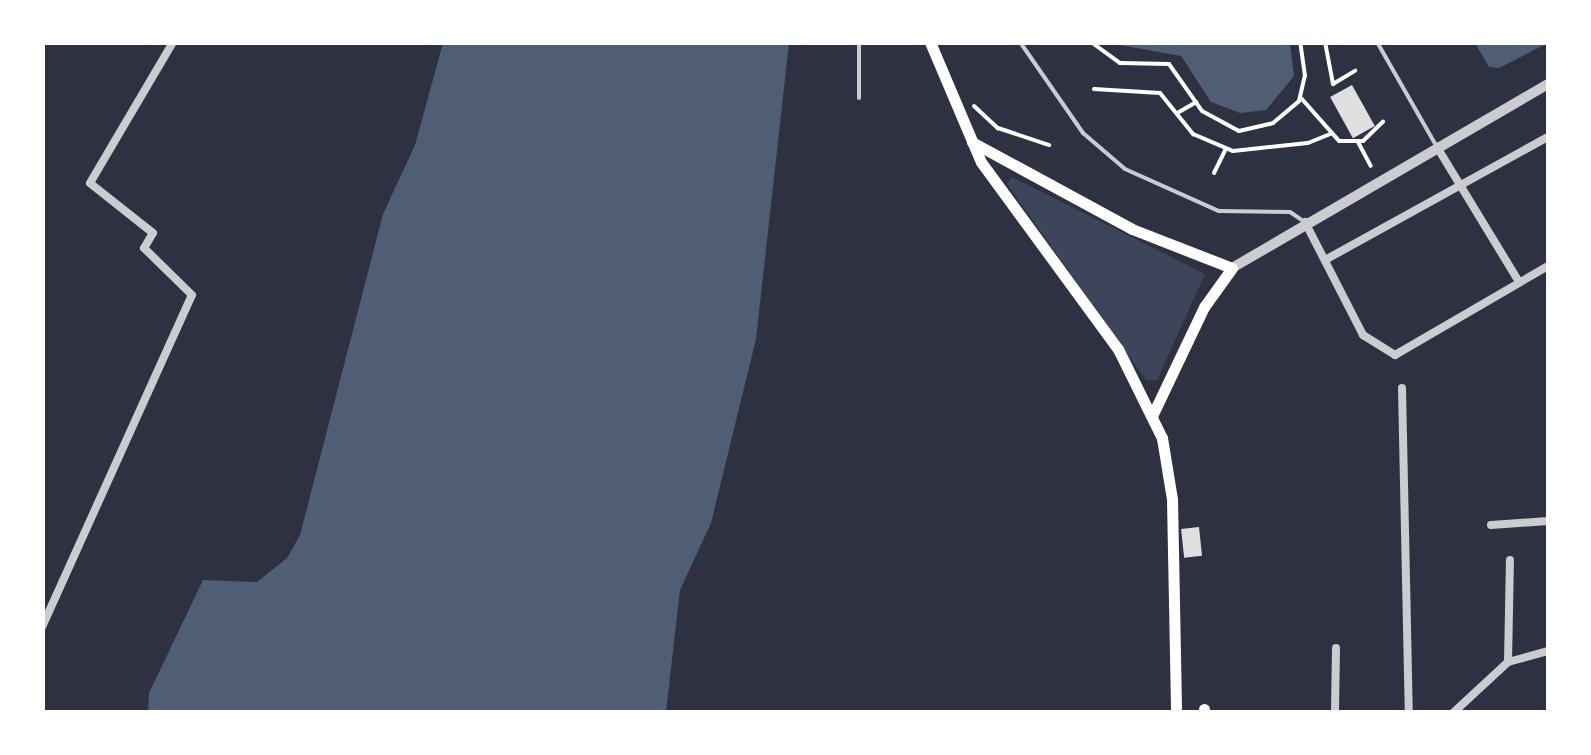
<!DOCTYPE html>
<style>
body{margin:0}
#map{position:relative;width:1591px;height:755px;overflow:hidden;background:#2d3142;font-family:"Noto Sans",sans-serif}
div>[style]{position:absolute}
.green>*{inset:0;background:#3c4559}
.water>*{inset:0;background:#4f5d75}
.building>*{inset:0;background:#e0e0e3;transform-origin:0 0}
.path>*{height:4px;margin:-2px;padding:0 2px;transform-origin:2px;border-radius:2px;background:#fff}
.service>*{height:4px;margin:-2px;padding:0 2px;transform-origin:2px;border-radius:2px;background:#caccd0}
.minor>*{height:8px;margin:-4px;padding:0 4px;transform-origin:4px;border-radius:4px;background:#caccd0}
.tertiary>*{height:10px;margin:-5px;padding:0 5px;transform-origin:5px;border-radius:5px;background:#caccd0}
.secondary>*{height:11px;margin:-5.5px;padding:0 5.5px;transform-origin:5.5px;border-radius:5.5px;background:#fff}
span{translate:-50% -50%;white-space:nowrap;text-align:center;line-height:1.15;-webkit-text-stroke:9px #fff;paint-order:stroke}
.frame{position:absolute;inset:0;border:45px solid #fff;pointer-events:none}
</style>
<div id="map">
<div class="green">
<div style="clip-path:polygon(1012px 177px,1205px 274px,1157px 380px,1146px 380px,1007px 184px)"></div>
</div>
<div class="water">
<div style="clip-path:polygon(443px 43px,789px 43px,756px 339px,711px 523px,680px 590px,666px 712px,148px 712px,149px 693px,203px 580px,257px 582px,287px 558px,300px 535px,383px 214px,415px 145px)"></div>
<div style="clip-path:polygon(1108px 43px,1290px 43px,1294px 76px,1266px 110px,1240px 113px,1211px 102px,1181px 56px)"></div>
<div style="clip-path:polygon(1475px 43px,1548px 43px,1499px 68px,1489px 67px)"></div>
</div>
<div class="building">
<div style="left:1352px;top:85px;width:47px;height:25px;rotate:61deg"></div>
<div style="left:1199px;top:527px;width:29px;height:18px;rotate:84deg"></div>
</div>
<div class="path">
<div style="left:1091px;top:42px;width:36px;rotate:36deg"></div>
<div style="left:1120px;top:63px;width:49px;rotate:1.2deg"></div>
<div style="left:1169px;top:64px;width:57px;rotate:54.9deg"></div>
<div style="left:1202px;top:111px;width:42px;rotate:28.4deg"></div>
<div style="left:1239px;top:131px;width:35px;rotate:-13deg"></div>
<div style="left:1273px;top:123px;width:34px;rotate:-40deg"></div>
<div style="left:1299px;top:101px;width:26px;rotate:-77deg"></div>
<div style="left:1305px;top:76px;width:34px;rotate:-98deg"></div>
<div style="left:1325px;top:42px;width:43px;rotate:79.2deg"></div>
<div style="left:1333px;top:84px;width:26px;rotate:-31deg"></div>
<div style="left:1094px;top:89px;width:66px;rotate:3.5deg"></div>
<div style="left:1160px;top:93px;width:53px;rotate:51.2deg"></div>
<div style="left:1193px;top:134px;width:43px;rotate:23deg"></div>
<div style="left:1233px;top:151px;width:75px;rotate:-6.1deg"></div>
<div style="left:1308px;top:143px;width:24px;rotate:-22deg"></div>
<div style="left:1301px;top:98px;width:57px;rotate:48.5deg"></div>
<div style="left:1339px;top:141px;width:24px"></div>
<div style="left:1363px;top:141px;width:28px;rotate:-44deg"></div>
<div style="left:974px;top:106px;width:33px;rotate:43deg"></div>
<div style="left:998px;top:128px;width:54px;rotate:18.4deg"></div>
<div style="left:1179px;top:112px;width:20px;rotate:-30deg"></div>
<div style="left:1358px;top:142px;width:27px;rotate:62deg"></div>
<div style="left:1214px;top:173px;width:25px;rotate:-64deg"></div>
</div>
<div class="service">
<div style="left:859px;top:42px;width:56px;rotate:90deg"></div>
<div style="left:1020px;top:42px;width:111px;rotate:55.3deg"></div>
<div style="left:1083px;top:133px;width:55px;rotate:40.6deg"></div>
<div style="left:1125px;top:169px;width:103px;rotate:24.1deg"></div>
<div style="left:1219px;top:211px;width:71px;rotate:0.8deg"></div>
<div style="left:1290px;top:212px;width:18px;rotate:34deg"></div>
<div style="left:1377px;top:42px;width:121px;rotate:60.3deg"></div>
</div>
<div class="minor">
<div style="left:1437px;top:147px;width:158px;rotate:58.7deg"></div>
<div style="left:1305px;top:222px;width:127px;rotate:62.8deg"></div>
<div style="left:1363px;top:335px;width:38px;rotate:32deg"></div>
<div style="left:1395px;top:355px;width:177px;rotate:-30.2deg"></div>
<div style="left:1325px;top:260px;width:255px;rotate:-28.9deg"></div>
<div style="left:1402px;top:388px;width:324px;rotate:88.8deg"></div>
<div style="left:1491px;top:525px;width:57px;rotate:-4deg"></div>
<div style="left:42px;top:627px;width:364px;rotate:-65.7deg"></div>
<div style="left:192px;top:295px;width:67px;rotate:-135.6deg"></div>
<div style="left:144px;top:248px;width:17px;rotate:-59deg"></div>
<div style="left:153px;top:233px;width:80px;rotate:-141.6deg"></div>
<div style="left:90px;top:183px;width:164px;rotate:-59.5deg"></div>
<div style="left:1508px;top:662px;width:102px;rotate:-88.9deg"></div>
<div style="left:1335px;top:712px;width:64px;rotate:-89.1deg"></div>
<div style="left:1454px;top:712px;width:74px;rotate:-42.8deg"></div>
<div style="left:1508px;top:662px;width:41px;rotate:-15.4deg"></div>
</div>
<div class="tertiary">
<div style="left:1232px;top:268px;width:366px;rotate:-30.2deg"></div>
</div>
<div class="secondary">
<div style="left:930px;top:42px;width:130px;rotate:67deg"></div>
<div style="left:981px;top:162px;width:232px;rotate:53.8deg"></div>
<div style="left:1118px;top:349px;width:99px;rotate:63.7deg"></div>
<div style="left:1162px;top:438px;width:62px;rotate:80.7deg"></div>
<div style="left:1172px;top:499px;width:213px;rotate:88.9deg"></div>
<div style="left:972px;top:142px;width:182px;rotate:28.5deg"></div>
<div style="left:1132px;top:229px;width:107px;rotate:21.3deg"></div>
<div style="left:1232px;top:268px;width:48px;rotate:125.7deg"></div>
<div style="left:1204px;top:307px;width:119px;rotate:115.5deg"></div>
<div style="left:1204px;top:712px;width:3px;rotate:-90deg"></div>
</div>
<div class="frame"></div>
</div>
